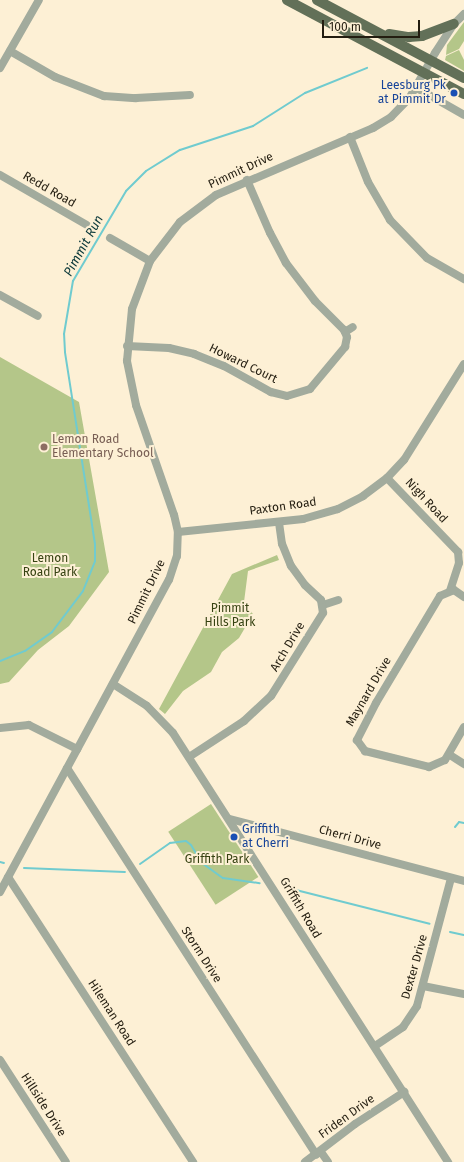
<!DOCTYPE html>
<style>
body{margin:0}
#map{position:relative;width:464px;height:1162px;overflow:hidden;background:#fdf0d5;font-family:"Fira Sans",sans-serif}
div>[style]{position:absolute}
.green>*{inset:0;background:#b4c689;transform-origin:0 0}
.stream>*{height:2px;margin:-1px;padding:0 1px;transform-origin:1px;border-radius:1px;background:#70cbcf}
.minor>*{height:8px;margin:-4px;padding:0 4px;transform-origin:4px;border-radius:4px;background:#a2ab9d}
.major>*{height:10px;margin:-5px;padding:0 5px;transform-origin:5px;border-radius:5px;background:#627058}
.dots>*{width:11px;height:11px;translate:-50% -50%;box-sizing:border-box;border:2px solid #fdf0d5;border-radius:50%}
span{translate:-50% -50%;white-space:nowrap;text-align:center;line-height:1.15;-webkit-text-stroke:4px #fdf0d5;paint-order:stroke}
.transit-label{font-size:12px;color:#164399}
.right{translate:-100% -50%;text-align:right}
.left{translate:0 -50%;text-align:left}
.street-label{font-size:12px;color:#231d10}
.education-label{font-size:12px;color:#785e54}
.park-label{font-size:12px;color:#364212}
.water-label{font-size:13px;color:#093739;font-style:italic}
.scale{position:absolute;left:322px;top:20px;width:98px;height:18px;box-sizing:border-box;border:2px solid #231d10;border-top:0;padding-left:5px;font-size:12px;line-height:14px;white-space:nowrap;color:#231d10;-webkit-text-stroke:3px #fdf0d5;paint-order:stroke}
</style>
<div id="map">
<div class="green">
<div style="clip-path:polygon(464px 22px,464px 41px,459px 49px,446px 55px,447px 45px)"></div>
<div style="clip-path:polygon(459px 50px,464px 60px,464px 71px,445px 60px,446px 56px)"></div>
<div style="clip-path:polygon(0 357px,79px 402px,109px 572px,69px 626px,38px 650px,9px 682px,0 684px)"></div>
<div style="clip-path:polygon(277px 555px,279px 560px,248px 571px,244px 602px,253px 614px,239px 638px,222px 652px,211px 672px,183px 691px,165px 714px,159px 709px,232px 574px)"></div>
<div style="left:211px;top:804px;width:87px;height:51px;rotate:57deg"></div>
</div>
<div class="stream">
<div style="left:0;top:661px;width:27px;rotate:-22deg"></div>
<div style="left:25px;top:651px;width:33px;rotate:-35deg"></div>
<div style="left:52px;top:632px;width:51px;rotate:-52.9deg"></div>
<div style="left:83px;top:591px;width:32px;rotate:-68deg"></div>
<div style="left:95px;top:561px;width:17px;rotate:-90deg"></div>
<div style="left:95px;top:544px;width:194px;rotate:-98.9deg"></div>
<div style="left:65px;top:352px;width:18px;rotate:-93deg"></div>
<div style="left:64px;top:334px;width:54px;rotate:-80.4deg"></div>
<div style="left:73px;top:281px;width:104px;rotate:-59.5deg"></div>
<div style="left:126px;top:191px;width:28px;rotate:-45deg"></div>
<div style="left:146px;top:171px;width:40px;rotate:-32deg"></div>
<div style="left:180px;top:150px;width:77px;rotate:-18.2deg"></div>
<div style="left:253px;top:126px;width:62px;rotate:-32.4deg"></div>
<div style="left:305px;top:93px;width:67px;rotate:-22deg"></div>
<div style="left:455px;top:827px;width:6px;rotate:-51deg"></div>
<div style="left:459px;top:822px;width:5px;rotate:11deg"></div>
<div style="left:0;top:862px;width:4px;rotate:14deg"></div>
<div style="left:140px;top:864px;width:37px;rotate:-35deg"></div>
<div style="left:170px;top:843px;width:16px;rotate:-7deg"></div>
<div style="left:186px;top:841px;width:6px;rotate:39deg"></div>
<div style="left:191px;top:845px;width:21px;rotate:59deg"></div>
<div style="left:202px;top:863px;width:26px;rotate:36deg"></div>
<div style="left:223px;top:878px;width:37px;rotate:8deg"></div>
<div style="left:24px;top:868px;width:101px;rotate:2.3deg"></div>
<div style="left:288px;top:888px;width:146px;rotate:14.2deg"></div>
<div style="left:450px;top:932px;width:14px;rotate:12deg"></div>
</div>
<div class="minor">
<div style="left:10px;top:51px;width:52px;rotate:30deg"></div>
<div style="left:55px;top:77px;width:53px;rotate:21.2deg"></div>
<div style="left:104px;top:96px;width:32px;rotate:4deg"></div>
<div style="left:136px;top:98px;width:54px;rotate:-3.2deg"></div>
<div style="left:0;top:68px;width:78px;rotate:-60.2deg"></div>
<div style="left:415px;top:87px;width:56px;rotate:29.7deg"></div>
<div style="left:350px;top:137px;width:48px;rotate:68.2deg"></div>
<div style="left:368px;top:182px;width:44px;rotate:59.9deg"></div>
<div style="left:390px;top:220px;width:53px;rotate:45.8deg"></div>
<div style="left:427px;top:258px;width:43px;rotate:29.6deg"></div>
<div style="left:0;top:175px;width:100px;rotate:29.9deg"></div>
<div style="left:110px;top:238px;width:46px;rotate:29.9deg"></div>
<div style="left:0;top:295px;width:43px;rotate:28.9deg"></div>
<div style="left:345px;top:332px;width:9px;rotate:-32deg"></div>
<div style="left:127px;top:346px;width:42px;rotate:2.7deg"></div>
<div style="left:169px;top:348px;width:26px;rotate:13deg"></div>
<div style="left:194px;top:354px;width:32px;rotate:22deg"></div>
<div style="left:224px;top:366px;width:54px;rotate:29deg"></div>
<div style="left:271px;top:392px;width:16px;rotate:14deg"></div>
<div style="left:287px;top:396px;width:24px;rotate:-17deg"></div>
<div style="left:310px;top:389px;width:55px;rotate:-50.2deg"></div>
<div style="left:345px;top:347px;width:10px;rotate:-79deg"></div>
<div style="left:347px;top:337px;width:8px;rotate:-113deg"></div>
<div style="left:344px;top:330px;width:41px;rotate:-135deg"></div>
<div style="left:315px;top:301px;width:48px;rotate:-127.3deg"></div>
<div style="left:286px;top:263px;width:34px;rotate:-118deg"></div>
<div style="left:270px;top:233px;width:58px;rotate:-113.5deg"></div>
<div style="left:387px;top:478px;width:103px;rotate:46.2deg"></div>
<div style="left:458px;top:552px;width:11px;rotate:85deg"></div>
<div style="left:459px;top:563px;width:28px;rotate:108deg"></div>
<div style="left:178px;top:532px;width:126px;rotate:-5.9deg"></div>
<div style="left:303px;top:519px;width:36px;rotate:-16deg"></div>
<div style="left:338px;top:509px;width:28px;rotate:-27deg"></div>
<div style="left:363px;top:496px;width:30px;rotate:-37deg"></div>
<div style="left:387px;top:478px;width:25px;rotate:-47deg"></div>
<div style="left:404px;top:460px;width:113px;rotate:-58deg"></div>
<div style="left:464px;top:597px;width:12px;rotate:-145deg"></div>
<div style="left:454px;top:590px;width:15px;rotate:157deg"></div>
<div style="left:440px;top:596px;width:125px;rotate:120.9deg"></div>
<div style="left:376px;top:703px;width:42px;rotate:117.2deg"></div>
<div style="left:357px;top:740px;width:14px;rotate:54deg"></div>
<div style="left:365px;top:751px;width:66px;rotate:14deg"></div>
<div style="left:429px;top:767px;width:17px;rotate:-24deg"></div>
<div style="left:445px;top:760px;width:38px;rotate:-60deg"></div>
<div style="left:323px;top:605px;width:16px;rotate:-18deg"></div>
<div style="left:113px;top:684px;width:40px;rotate:32.9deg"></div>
<div style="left:147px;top:706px;width:37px;rotate:46deg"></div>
<div style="left:173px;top:733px;width:510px;rotate:57.34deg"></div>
<div style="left:0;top:728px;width:29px;rotate:-6deg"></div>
<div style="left:29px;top:725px;width:54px;rotate:26.6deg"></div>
<div style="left:450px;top:755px;width:17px;rotate:33deg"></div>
<div style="left:189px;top:757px;width:66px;rotate:-33.2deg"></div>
<div style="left:244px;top:721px;width:37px;rotate:-43deg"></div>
<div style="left:271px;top:696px;width:98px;rotate:-57.9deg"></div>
<div style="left:323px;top:613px;width:13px;rotate:-99deg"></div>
<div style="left:321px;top:600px;width:22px;rotate:-137deg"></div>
<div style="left:305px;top:585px;width:24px;rotate:-126deg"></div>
<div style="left:291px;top:566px;width:24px;rotate:-112deg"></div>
<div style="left:282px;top:544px;width:22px;rotate:-98deg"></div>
<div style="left:67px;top:768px;width:460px;rotate:57.2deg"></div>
<div style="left:230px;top:819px;width:242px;rotate:14.8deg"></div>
<div style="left:8px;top:877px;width:340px;rotate:57deg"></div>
<div style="left:0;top:892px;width:355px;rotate:-61.6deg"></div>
<div style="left:169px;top:580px;width:25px;rotate:-72deg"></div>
<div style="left:177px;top:556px;width:24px;rotate:-88deg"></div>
<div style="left:178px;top:532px;width:17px;rotate:-103deg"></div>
<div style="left:174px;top:515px;width:116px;rotate:-109.1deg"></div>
<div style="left:136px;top:405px;width:45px;rotate:-101.6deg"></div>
<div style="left:127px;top:361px;width:52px;rotate:-84.5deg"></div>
<div style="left:132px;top:309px;width:51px;rotate:-69.4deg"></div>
<div style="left:150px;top:261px;width:49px;rotate:-52.4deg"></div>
<div style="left:180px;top:222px;width:45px;rotate:-36.9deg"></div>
<div style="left:216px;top:195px;width:171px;rotate:-23.1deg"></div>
<div style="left:373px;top:128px;width:21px;rotate:-31deg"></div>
<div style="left:391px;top:117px;width:28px;rotate:-46deg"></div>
<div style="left:410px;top:97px;width:51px;rotate:-60.4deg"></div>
<div style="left:435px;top:53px;width:35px;rotate:-57deg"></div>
<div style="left:454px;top:24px;width:14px;rotate:-45deg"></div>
<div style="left:423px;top:986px;width:42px;rotate:11deg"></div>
<div style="left:375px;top:1046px;width:34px;rotate:-34deg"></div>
<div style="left:403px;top:1027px;width:25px;rotate:-56deg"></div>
<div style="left:417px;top:1006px;width:132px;rotate:-75.1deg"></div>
<div style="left:0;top:1060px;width:121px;rotate:57.1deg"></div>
<div style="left:321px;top:1152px;width:12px;rotate:55deg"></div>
<div style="left:305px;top:1162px;width:63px;rotate:-37.2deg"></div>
<div style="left:355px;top:1124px;width:59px;rotate:-33.1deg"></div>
</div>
<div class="major">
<div style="left:287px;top:0;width:200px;rotate:28deg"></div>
<div style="left:317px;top:0;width:166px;rotate:28deg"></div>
<div style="left:389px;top:34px;width:20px;rotate:9deg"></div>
<div style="left:409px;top:37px;width:13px;rotate:-4deg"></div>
<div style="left:422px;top:36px;width:34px;rotate:-21deg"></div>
</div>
<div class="dots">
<div style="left:454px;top:93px;background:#1a4fb4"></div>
<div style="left:44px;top:447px;background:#8d6e63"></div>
<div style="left:234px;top:837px;background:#1a4fb4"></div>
</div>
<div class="transit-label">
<span class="right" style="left:446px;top:93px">Leesburg Pk<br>at Pimmit Dr</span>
<span class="left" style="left:242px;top:837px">Griffith<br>at Cherri</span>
</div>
<div class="street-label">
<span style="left:241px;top:171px;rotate:-25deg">Pimmit Drive</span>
<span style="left:49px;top:190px;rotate:30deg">Redd Road</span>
<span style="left:243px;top:364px;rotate:26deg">Howard Court</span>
<span style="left:426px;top:501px;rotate:47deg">Nigh Road</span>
<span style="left:283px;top:507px;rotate:-8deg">Paxton Road</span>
<span style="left:147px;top:592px;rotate:-64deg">Pimmit Drive</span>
<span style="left:288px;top:647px;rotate:-59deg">Arch Drive</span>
<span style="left:369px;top:692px;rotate:-60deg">Maynard Drive</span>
<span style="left:350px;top:838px;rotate:15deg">Cherri Drive</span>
<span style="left:300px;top:908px;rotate:59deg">Griffith Road</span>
<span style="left:201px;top:955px;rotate:57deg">Storm Drive</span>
<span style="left:415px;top:967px;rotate:-74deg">Dexter Drive</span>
<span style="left:111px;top:1013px;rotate:57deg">Hileman Road</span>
<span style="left:43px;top:1105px;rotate:57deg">Hillside Drive</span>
<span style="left:347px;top:1117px;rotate:-36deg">Friden Drive</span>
</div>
<div class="education-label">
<span class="left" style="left:52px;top:447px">Lemon Road<br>Elementary School</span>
</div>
<div class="park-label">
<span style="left:50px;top:566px">Lemon<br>Road Park</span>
<span style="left:230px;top:616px">Pimmit<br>Hills Park</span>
<span style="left:217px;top:860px">Griffith Park</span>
</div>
<div class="water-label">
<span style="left:84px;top:246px;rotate:-61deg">Pimmit Run</span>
</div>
<div class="scale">100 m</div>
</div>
